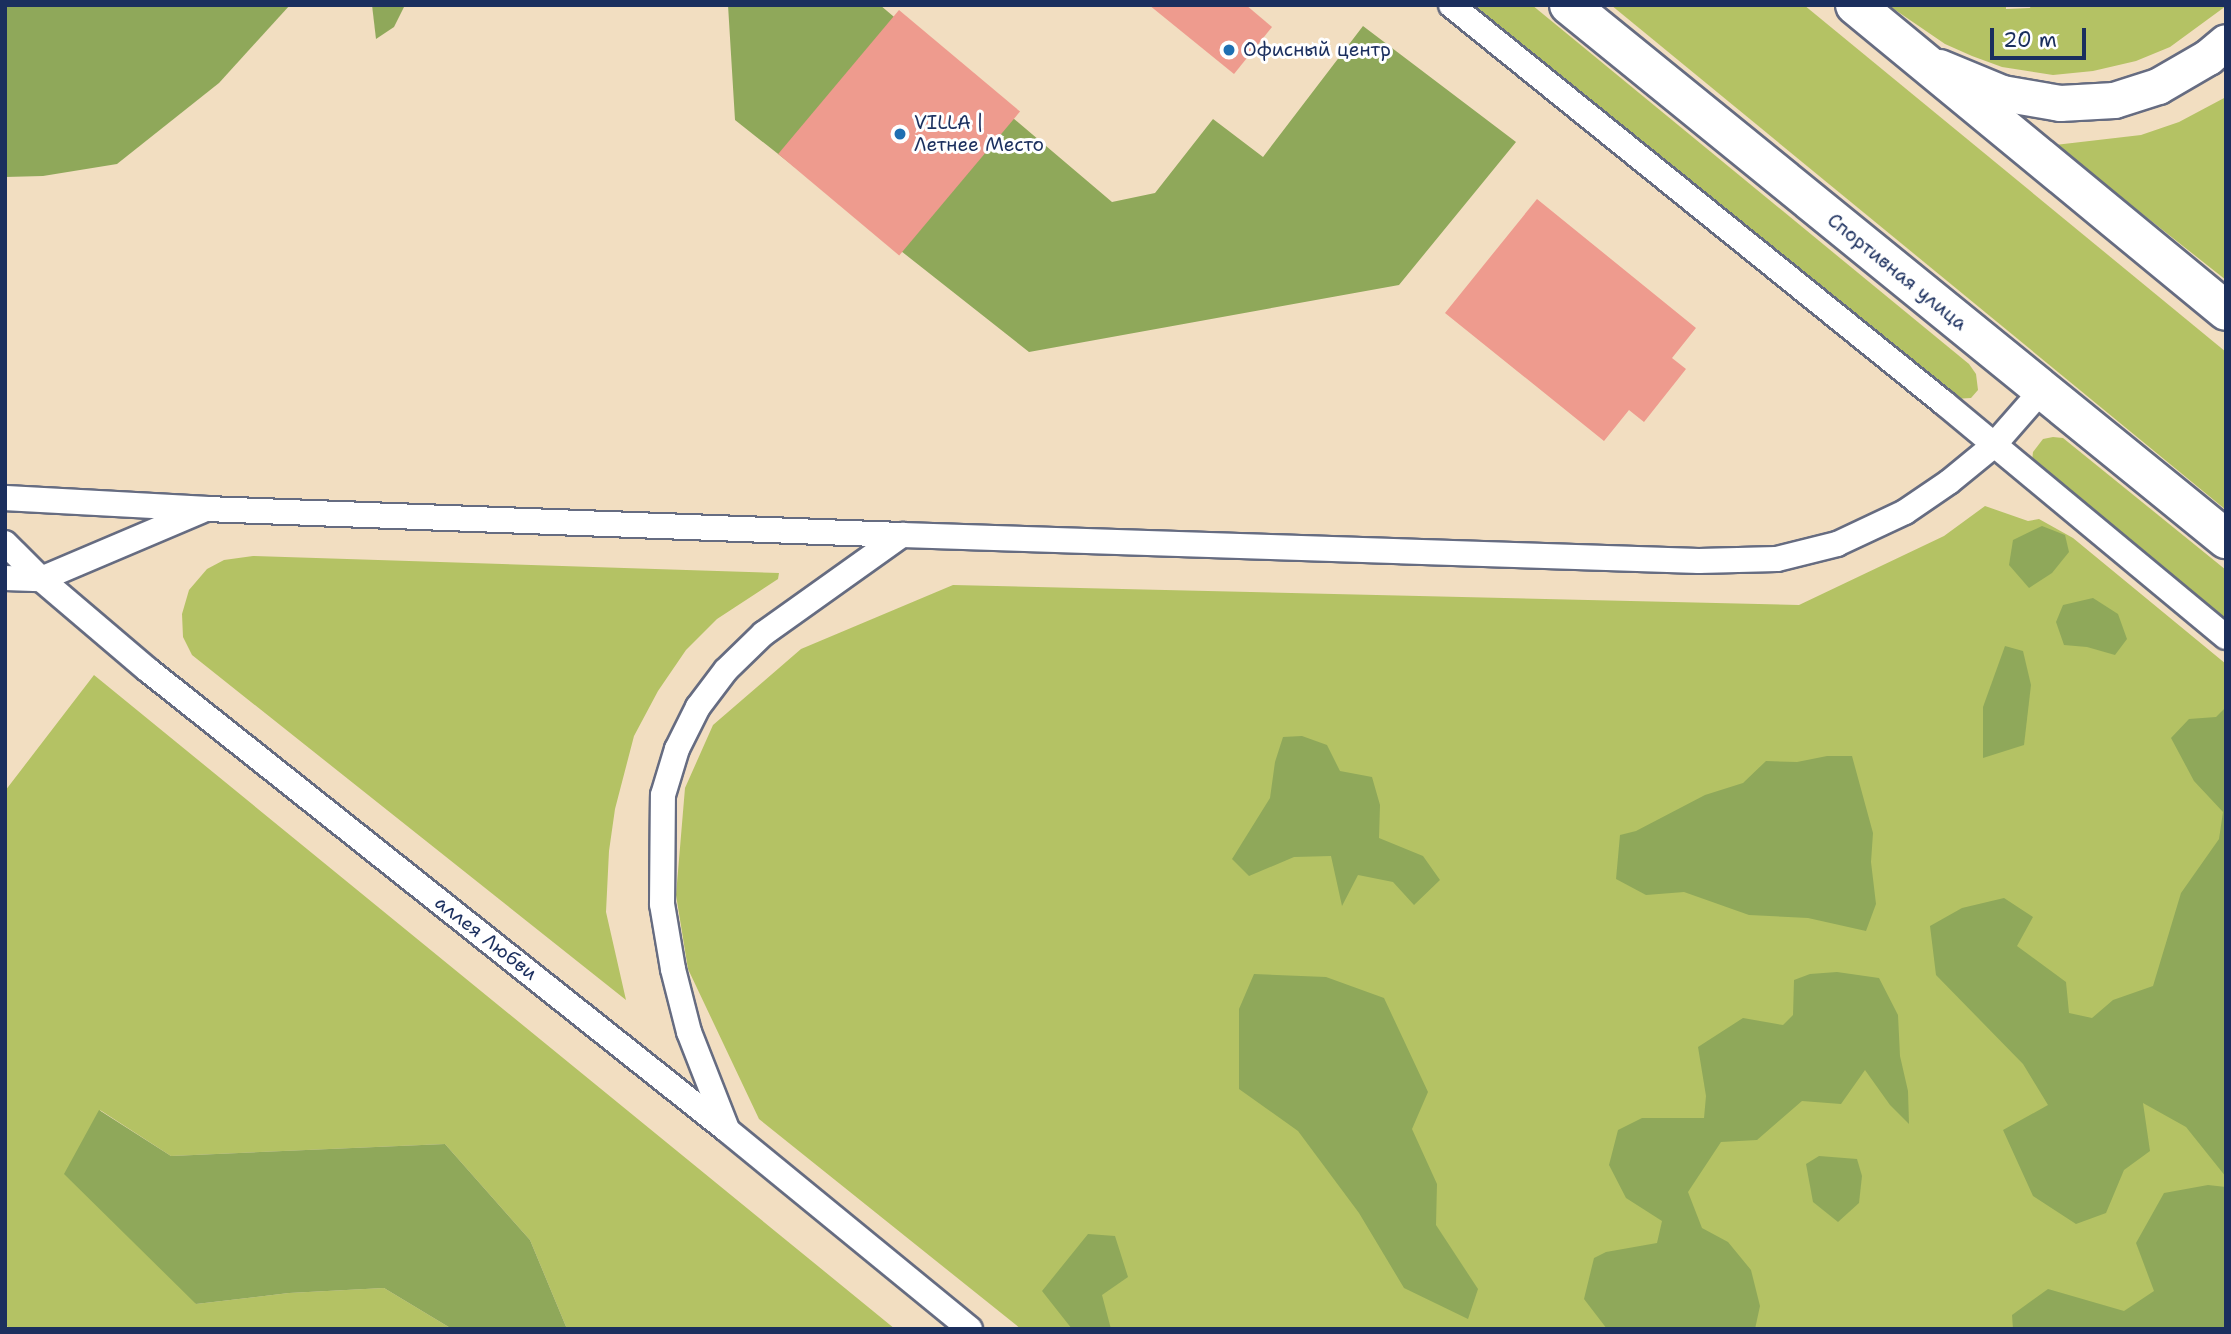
<!DOCTYPE html>
<meta charset="utf-8">
<style>
body{margin:0}
#map{position:relative;width:2231px;height:1334px;overflow:hidden;background:#f2dec1;font-family:"Shantell Sans",sans-serif}
div>[style]{position:absolute}
.green>*{inset:0;background:#b4c264}
.forest>*{inset:0;background:#8fa85a}
.building>*{inset:0;background:#ee9b8e;transform-origin:0 0}
.roads{filter:drop-shadow(2px 0 #666c81) drop-shadow(-2px 0 #666c81) drop-shadow(0 2px #666c81) drop-shadow(0 -2px #666c81)}
.minor>*{height:24px;margin:-12px;padding:0 12px;transform-origin:12px;border-radius:12px;background:#fff}
.secondary>*{height:35px;margin:-17.5px;padding:0 17.5px;transform-origin:17.5px;border-radius:17.5px;background:#fff}
.primary>*{height:38px;margin:-19px;padding:0 19px;transform-origin:19px;border-radius:19px;background:#fff}
.dots>*{width:19px;height:19px;translate:-50% -50%;box-sizing:border-box;border:4px solid #fff;border-radius:50%}
span{translate:-50% -50%;white-space:nowrap;text-align:center;line-height:1.15;-webkit-text-stroke:6px #fff;paint-order:stroke}
.poi-label{font-size:19px;color:#1b2f5e}
.left{translate:0 -50%;text-align:left}
.street-label{font-size:19px;color:#1b2f5e}
.frame{position:absolute;inset:0;border:7px solid #1b2f5e;pointer-events:none}
.scale{position:absolute;left:1990px;top:28px;width:96px;height:32px;box-sizing:border-box;border:4px solid #1b2f5e;border-top:0;padding-left:9px;font-size:21px;line-height:24px;white-space:nowrap;color:#1b2f5e;-webkit-text-stroke:5px #fff;paint-order:stroke}
</style>
<div id="map">
<div class="green">
<div style="clip-path:polygon(1468px 5px,1532px 5px,1969px 364px,1976px 374px,1978px 390px,1971px 398px,1954px 399px)"></div>
<div style="clip-path:polygon(1611px 5px,1804px 5px,2226px 352px,2226px 510px)"></div>
<div style="clip-path:polygon(1888px 5px,2006px 5px,2006px 9px,2030px 8px,2031px 5px,2226px 6px,2170px 47px,2136px 61px,2093px 71px,2053px 75px,2002px 67px,1972px 56px,1945px 44px)"></div>
<div style="clip-path:polygon(2226px 97px,2226px 280px,2055px 145px,2141px 135px,2179px 122px)"></div>
<div style="clip-path:polygon(2053px 437px,2063px 438px,2226px 570px,2226px 627px,2032px 461px,2033px 452px,2043px 439px)"></div>
<div style="clip-path:polygon(1985px 506px,2028px 521px,2039px 519px,2073px 538px,2226px 664px,2226px 1329px,1021px 1329px,759px 1119px,688px 969px,676px 895px,685px 788px,713px 725px,801px 649px,953px 585px,1799px 605px,1944px 536px)"></div>
<div style="clip-path:polygon(253px 556px,779px 573px,778px 579px,717px 619px,686px 650px,658px 691px,634px 736px,615px 809px,609px 851px,606px 912px,626px 1000px,192px 655px,183px 637px,182px 614px,189px 590px,207px 569px,224px 560px)"></div>
<div style="clip-path:polygon(94px 675px,895px 1329px,567px 1329px,530px 1240px,445px 1144px,171px 1156px,100px 1110px,196px 1304px,289px 1293px,384px 1288px,452px 1329px,9px 1329px,5px 1323px,5px 791px)"></div>
</div>
<div class="forest">
<div style="clip-path:polygon(5px 5px,290px 5px,219px 83px,117px 164px,43px 176px,5px 177px)"></div>
<div style="clip-path:polygon(372px 5px,405px 5px,394px 27px,376px 39px)"></div>
<div style="clip-path:polygon(728px 5px,880px 5px,1112px 202px,1155px 193px,1213px 119px,1263px 157px,1363px 26px,1516px 142px,1399px 285px,1029px 352px,735px 120px)"></div>
<div style="clip-path:polygon(2042px 526px,2065px 535px,2069px 552px,2052px 573px,2029px 588px,2009px 565px,2013px 540px)"></div>
<div style="clip-path:polygon(2093px 598px,2118px 614px,2127px 639px,2115px 655px,2087px 647px,2064px 645px,2056px 622px,2063px 605px)"></div>
<div style="clip-path:polygon(2005px 646px,2023px 651px,2031px 685px,2024px 745px,1983px 758px,1983px 707px)"></div>
<div style="clip-path:polygon(2226px 707px,2226px 1177px,2186px 1127px,2143px 1103px,2150px 1151px,2124px 1170px,2106px 1213px,2076px 1224px,2033px 1196px,2003px 1130px,2048px 1105px,2023px 1064px,1936px 975px,1930px 926px,1962px 908px,2004px 898px,2033px 917px,2017px 946px,2066px 982px,2069px 1013px,2092px 1018px,2113px 1000px,2153px 986px,2181px 893px,2219px 839px,2223px 812px,2194px 781px,2171px 738px,2189px 719px,2216px 717px)"></div>
<div style="clip-path:polygon(1302px 736px,1327px 745px,1340px 771px,1372px 777px,1380px 805px,1379px 838px,1423px 856px,1440px 880px,1414px 905px,1393px 882px,1358px 875px,1342px 906px,1331px 856px,1294px 857px,1249px 876px,1232px 859px,1270px 798px,1275px 762px,1283px 737px)"></div>
<div style="clip-path:polygon(1827px 756px,1852px 756px,1873px 833px,1871px 862px,1876px 904px,1866px 931px,1808px 918px,1749px 915px,1684px 892px,1646px 895px,1616px 879px,1620px 835px,1636px 831px,1705px 795px,1743px 783px,1766px 761px,1797px 762px)"></div>
<div style="clip-path:polygon(1837px 972px,1879px 978px,1898px 1015px,1900px 1056px,1908px 1091px,1909px 1124px,1890px 1105px,1865px 1070px,1841px 1104px,1802px 1101px,1757px 1140px,1721px 1142px,1688px 1192px,1702px 1228px,1728px 1242px,1751px 1270px,1760px 1306px,1755px 1329px,1607px 1329px,1584px 1299px,1594px 1258px,1606px 1252px,1657px 1243px,1662px 1221px,1626px 1198px,1609px 1165px,1618px 1130px,1642px 1118px,1704px 1118px,1706px 1096px,1698px 1047px,1743px 1018px,1783px 1025px,1793px 1015px,1794px 980px,1810px 974px)"></div>
<div style="clip-path:polygon(1254px 974px,1326px 977px,1384px 998px,1428px 1092px,1412px 1129px,1437px 1184px,1436px 1225px,1478px 1289px,1468px 1319px,1404px 1288px,1359px 1213px,1298px 1131px,1239px 1089px,1239px 1009px)"></div>
<div style="clip-path:polygon(99px 1110px,171px 1156px,445px 1144px,530px 1240px,567px 1329px,452px 1329px,384px 1288px,289px 1293px,196px 1304px,64px 1174px)"></div>
<div style="clip-path:polygon(1819px 1156px,1857px 1159px,1862px 1176px,1859px 1203px,1838px 1222px,1813px 1202px,1806px 1164px)"></div>
<div style="clip-path:polygon(2208px 1185px,2226px 1187px,2226px 1329px,2013px 1329px,2012px 1315px,2048px 1289px,2124px 1311px,2154px 1291px,2136px 1243px,2164px 1193px)"></div>
<div style="clip-path:polygon(1088px 1234px,1115px 1236px,1128px 1277px,1102px 1295px,1111px 1329px,1072px 1329px,1042px 1291px)"></div>
</div>
<div class="building">
<div style="clip-path:polygon(1149px 5px,1246px 5px,1272px 27px,1234px 74px)"></div>
<div style="left:899px;top:10px;width:158px;height:188px;rotate:40deg"></div>
<div style="clip-path:polygon(1537px 199px,1696px 328px,1672px 358px,1686px 369px,1644px 422px,1629px 410px,1604px 441px,1445px 313px)"></div>
</div>
<div class="roads">
<div class="minor">
<div style="left:1451px;top:5px;width:634px;rotate:38.91deg"></div>
<div style="left:1944px;top:403px;width:366px;rotate:39.7deg"></div>
<div style="left:5px;top:498px;width:201px;rotate:3.1deg"></div>
<div style="left:206px;top:509px;width:696px;rotate:2.14deg"></div>
<div style="left:902px;top:535px;width:797px;rotate:1.87deg"></div>
<div style="left:1699px;top:561px;width:78px;rotate:-1.5deg"></div>
<div style="left:1777px;top:559px;width:62px;rotate:-14deg"></div>
<div style="left:1837px;top:544px;width:75px;rotate:-25.2deg"></div>
<div style="left:1905px;top:512px;width:53px;rotate:-34.3deg"></div>
<div style="left:1949px;top:482px;width:57px;rotate:-39.3deg"></div>
<div style="left:1993px;top:446px;width:74px;rotate:-48.8deg"></div>
<div style="left:5px;top:543px;width:51px;rotate:45deg"></div>
<div style="left:41px;top:579px;width:140px;rotate:40.4deg"></div>
<div style="left:148px;top:670px;width:739px;rotate:38.47deg"></div>
<div style="left:727px;top:1130px;width:314px;rotate:39.3deg"></div>
<div style="left:5px;top:578px;width:36px;rotate:2deg"></div>
<div style="left:41px;top:579px;width:174px;rotate:-23deg"></div>
<div style="left:727px;top:1129px;width:104px;rotate:-111.4deg"></div>
<div style="left:689px;top:1032px;width:65px;rotate:-104.3deg"></div>
<div style="left:673px;top:969px;width:66px;rotate:-99.6deg"></div>
<div style="left:662px;top:904px;width:109px;rotate:-89.5deg"></div>
<div style="left:663px;top:795px;width:48px;rotate:-73.1deg"></div>
<div style="left:677px;top:749px;width:47px;rotate:-63.4deg"></div>
<div style="left:698px;top:707px;width:46px;rotate:-52.9deg"></div>
<div style="left:726px;top:670px;width:52px;rotate:-44.2deg"></div>
<div style="left:763px;top:634px;width:171px;rotate:-35.5deg"></div>
</div>
<div class="secondary">
<div style="left:1939px;top:67px;width:68px;rotate:22.4deg"></div>
<div style="left:2002px;top:93px;width:59px;rotate:9.8deg"></div>
<div style="left:2060px;top:103px;width:54px;rotate:-3.2deg"></div>
<div style="left:2114px;top:100px;width:46px;rotate:-17.7deg"></div>
<div style="left:2158px;top:86px;width:58px;rotate:-30.1deg"></div>
<div style="left:2208px;top:57px;width:23px;rotate:-40deg"></div>
</div>
<div class="primary">
<div style="left:1569px;top:5px;width:847px;rotate:39.1deg"></div>
<div style="left:1855px;top:5px;width:481px;rotate:39.5deg"></div>
</div>
</div>
<div class="dots">
<div style="left:1229px;top:50px;background:#1f6fb2"></div>
<div style="left:900px;top:134px;background:#1f6fb2"></div>
</div>
<div class="poi-label">
<span class="left" style="left:1243px;top:50px">Офисный центр</span>
<span class="left" style="left:914px;top:134px">VILLA |<br>Летнее Место</span>
</div>
<div class="street-label">
<span style="left:1897px;top:272px;rotate:39deg">Спортивная улица</span>
<span style="left:486px;top:938px;rotate:38deg">аллея Любви</span>
</div>
<div class="frame"></div>
<div class="scale">20 m</div>
</div>
